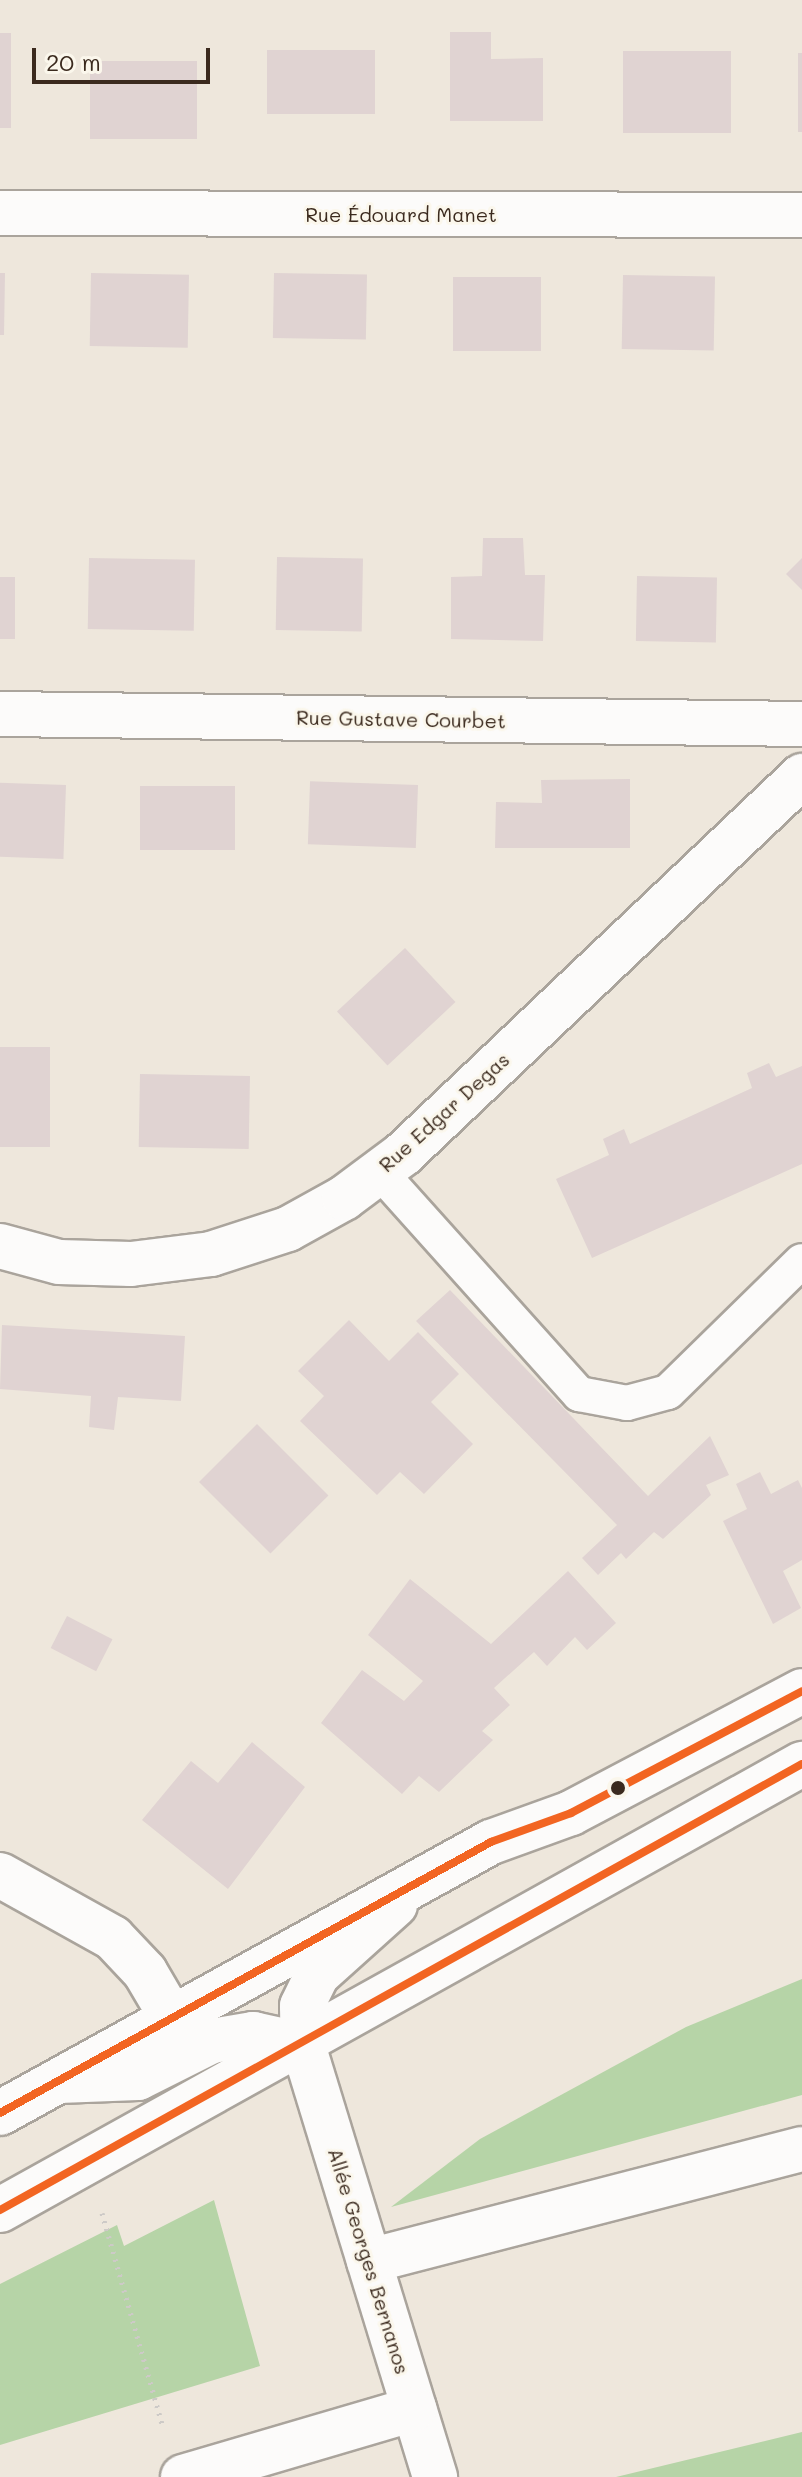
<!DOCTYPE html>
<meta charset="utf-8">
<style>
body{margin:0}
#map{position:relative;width:802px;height:2477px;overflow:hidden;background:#eee7dc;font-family:Mali,sans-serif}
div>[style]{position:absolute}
.green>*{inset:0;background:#b6d4a7}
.building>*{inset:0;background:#e0d3d2;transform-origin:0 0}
.path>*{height:5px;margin-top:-2.5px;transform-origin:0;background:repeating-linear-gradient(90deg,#cdcac7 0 2px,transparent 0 8px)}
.roads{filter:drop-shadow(2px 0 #aaa49c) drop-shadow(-2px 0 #aaa49c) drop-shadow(0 2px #aaa49c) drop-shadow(0 -2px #aaa49c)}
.service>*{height:34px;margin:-17px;padding:0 17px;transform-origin:17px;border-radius:17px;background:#fcfbfa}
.minor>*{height:44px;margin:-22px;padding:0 22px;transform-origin:22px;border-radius:22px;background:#fcfbfa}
.secondary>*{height:44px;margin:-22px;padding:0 22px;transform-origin:22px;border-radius:22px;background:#fcfbfa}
.bus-1>*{height:8px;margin:-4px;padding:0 4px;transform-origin:4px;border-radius:4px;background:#f26522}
.dots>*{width:22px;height:22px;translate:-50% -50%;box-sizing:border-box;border:4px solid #fbf7ec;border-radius:50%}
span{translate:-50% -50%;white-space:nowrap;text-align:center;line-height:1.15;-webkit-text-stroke:6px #fbf7ec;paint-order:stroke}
.street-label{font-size:20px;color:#3b2a1e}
.scale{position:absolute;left:32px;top:48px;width:178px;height:36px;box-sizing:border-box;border:4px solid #3b2a1e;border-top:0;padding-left:10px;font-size:24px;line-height:28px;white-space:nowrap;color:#3b2a1e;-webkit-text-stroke:6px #fbf7ec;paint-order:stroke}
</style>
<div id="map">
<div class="green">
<div style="clip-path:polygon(802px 1979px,802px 2095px,391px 2207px,480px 2139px,686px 2027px)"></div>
<div style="clip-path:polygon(214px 2200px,260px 2366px,0 2445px,0 2284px,117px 2225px,124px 2246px)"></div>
<div style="clip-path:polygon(802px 2432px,802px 2477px,616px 2477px)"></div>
</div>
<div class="building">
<div style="clip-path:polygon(450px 32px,491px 32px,491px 59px,543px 58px,543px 121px,450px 121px)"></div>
<div style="left:0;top:33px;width:11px;height:95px"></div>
<div style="left:267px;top:50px;width:108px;height:64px"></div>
<div style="left:731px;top:51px;width:82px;height:108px;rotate:90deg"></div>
<div style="left:798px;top:53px;width:4px;height:79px"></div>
<div style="left:90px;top:61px;width:107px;height:78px"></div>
<div style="clip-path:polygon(0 273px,5px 273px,4px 335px,0 335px)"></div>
<div style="left:91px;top:273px;width:98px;height:73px;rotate:1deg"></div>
<div style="left:274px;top:273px;width:93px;height:65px;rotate:1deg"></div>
<div style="left:623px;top:275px;width:92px;height:74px;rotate:1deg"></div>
<div style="left:541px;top:277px;width:74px;height:88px;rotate:90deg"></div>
<div style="clip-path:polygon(483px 538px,523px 538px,525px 575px,545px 575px,543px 641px,451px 639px,451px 577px,482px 576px)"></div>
<div style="left:277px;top:557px;width:86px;height:73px;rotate:1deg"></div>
<div style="left:89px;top:558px;width:106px;height:71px;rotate:1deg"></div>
<div style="clip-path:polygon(802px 558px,802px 590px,786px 574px)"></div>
<div style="left:637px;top:576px;width:80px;height:65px;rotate:1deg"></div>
<div style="left:0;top:577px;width:15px;height:62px"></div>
<div style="clip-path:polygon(630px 779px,630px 848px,495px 848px,496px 802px,542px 803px,541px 780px)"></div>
<div style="left:66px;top:785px;width:74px;height:66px;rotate:92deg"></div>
<div style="left:418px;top:785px;width:63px;height:108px;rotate:92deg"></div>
<div style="left:140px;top:786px;width:95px;height:64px"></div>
<div style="left:405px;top:948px;width:74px;height:93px;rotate:47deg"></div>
<div style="left:0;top:1047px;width:50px;height:100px"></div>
<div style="clip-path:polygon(769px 1063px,776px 1077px,802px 1066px,802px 1164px,592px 1258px,556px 1179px,609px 1155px,603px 1139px,624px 1129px,630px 1144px,752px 1088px,747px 1073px)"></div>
<div style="left:140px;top:1074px;width:110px;height:73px;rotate:1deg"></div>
<div style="clip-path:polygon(450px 1290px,648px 1496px,710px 1436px,729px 1475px,706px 1485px,711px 1495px,663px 1539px,654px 1532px,626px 1559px,621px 1553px,598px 1575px,582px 1558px,617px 1525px,416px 1321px)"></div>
<div style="clip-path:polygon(349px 1320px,389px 1361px,418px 1332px,459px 1374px,431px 1402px,473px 1444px,424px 1494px,400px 1472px,377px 1495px,300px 1421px,324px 1396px,298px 1371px)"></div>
<div style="clip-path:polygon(2px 1325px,185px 1336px,181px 1401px,118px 1397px,114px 1430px,89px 1427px,91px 1396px,0 1389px)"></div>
<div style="left:257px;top:1424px;width:101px;height:82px;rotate:45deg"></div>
<div style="clip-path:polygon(760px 1472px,771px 1494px,798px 1480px,802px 1488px,802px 1560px,783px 1571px,801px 1608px,773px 1624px,723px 1521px,747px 1509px,736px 1484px)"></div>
<div style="clip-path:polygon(568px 1571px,616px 1623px,587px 1650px,575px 1637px,547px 1666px,534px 1652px,494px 1688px,510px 1705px,482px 1731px,493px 1740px,439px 1792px,419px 1776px,402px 1794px,321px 1723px,362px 1670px,404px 1701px,423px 1681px,368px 1635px,410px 1579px,491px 1644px)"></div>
<div style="left:67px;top:1616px;width:51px;height:36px;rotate:27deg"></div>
<div style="clip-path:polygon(252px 1742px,305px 1787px,228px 1889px,142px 1820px,191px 1761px,218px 1783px)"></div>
</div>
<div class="path">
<div style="left:102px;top:2213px;width:223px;rotate:74.1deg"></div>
</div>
<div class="roads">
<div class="service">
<div style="left:379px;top:1171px;width:300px;rotate:48.1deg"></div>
<div style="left:579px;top:1394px;width:49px;rotate:10.6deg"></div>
<div style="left:627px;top:1403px;width:42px;rotate:-15deg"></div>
<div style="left:668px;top:1392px;width:187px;rotate:-44.4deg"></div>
</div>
<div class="minor">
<div style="left:0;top:213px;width:802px;rotate:0.14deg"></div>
<div style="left:0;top:714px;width:802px;rotate:0.71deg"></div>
<div style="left:0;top:1246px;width:61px;rotate:15.2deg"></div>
<div style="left:59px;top:1262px;width:72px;rotate:1.6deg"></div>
<div style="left:131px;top:1264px;width:81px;rotate:-7.1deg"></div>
<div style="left:211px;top:1254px;width:81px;rotate:-18deg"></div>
<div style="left:288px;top:1229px;width:64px;rotate:-29deg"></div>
<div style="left:344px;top:1198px;width:74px;rotate:-36.7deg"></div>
<div style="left:403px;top:1154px;width:550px;rotate:-43.45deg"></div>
<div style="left:0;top:1875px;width:129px;rotate:29.1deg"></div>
<div style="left:113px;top:1938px;width:47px;rotate:46.7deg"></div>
<div style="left:145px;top:1972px;width:53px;rotate:59.6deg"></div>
<div style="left:395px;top:1905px;width:105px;rotate:138.1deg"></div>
<div style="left:317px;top:1975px;width:34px;rotate:116deg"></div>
<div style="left:302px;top:2006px;width:39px;rotate:89deg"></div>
<div style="left:303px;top:2045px;width:452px;rotate:73deg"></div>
<div style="left:59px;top:2081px;width:79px;rotate:-2.2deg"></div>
<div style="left:138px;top:2078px;width:83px;rotate:-26.6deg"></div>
<div style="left:212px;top:2041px;width:42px;rotate:-9.7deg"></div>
<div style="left:253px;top:2034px;width:51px;rotate:12.4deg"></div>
<div style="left:369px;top:2261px;width:447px;rotate:-14.5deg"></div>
<div style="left:183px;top:2477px;width:241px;rotate:-16.4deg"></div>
</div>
<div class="secondary">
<div style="left:0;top:2113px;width:561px;rotate:-28.9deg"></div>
<div style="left:491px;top:1842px;width:85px;rotate:-19.9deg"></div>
<div style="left:571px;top:1813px;width:261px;rotate:-27.8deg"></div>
<div style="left:0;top:2210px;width:918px;rotate:-29.08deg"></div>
</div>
</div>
<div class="bus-1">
<div style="left:0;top:2113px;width:561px;rotate:-28.9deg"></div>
<div style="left:491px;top:1842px;width:85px;rotate:-19.9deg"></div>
<div style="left:571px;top:1813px;width:261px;rotate:-27.8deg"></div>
<div style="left:0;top:2210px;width:918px;rotate:-29.08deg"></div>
</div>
<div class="dots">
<div style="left:618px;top:1788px;background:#3b2a1e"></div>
</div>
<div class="street-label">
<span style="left:401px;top:214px">Rue Édouard Manet</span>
<span style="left:401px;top:719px;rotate:1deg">Rue Gustave Courbet</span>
<span style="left:444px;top:1112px;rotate:-42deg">Rue Edgar Degas</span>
<span style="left:369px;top:2261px;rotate:73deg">Allée Georges Bernanos</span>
</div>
<div class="scale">20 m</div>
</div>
